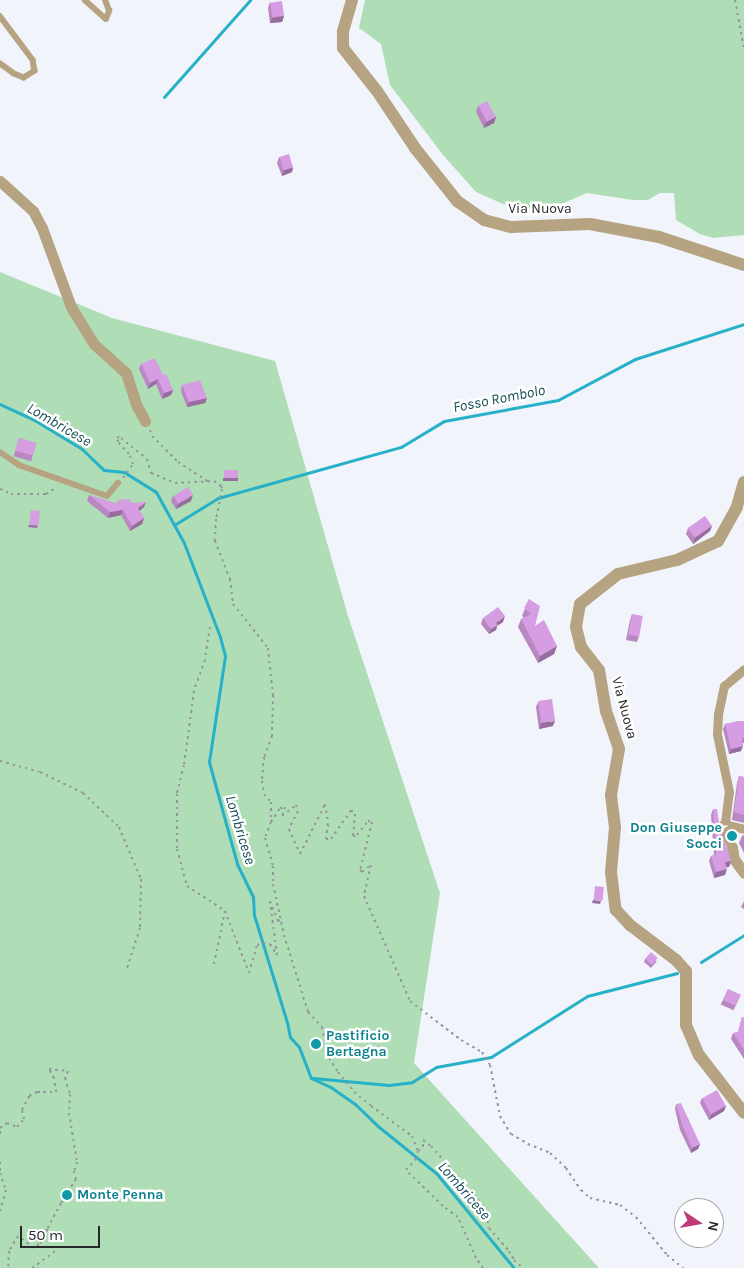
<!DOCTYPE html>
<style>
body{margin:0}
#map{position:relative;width:744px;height:1268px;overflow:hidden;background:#f2f4fb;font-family:Karla,sans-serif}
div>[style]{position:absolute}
.green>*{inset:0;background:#afddb5}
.stream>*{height:3px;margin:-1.5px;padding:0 1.5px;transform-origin:1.5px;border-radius:1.5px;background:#27b1c8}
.path>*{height:2px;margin-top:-1px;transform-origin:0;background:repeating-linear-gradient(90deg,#94969b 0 2.5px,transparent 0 6.5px)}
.service>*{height:5.5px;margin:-2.75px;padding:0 2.75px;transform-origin:2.75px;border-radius:2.75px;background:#b6a381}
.pedestrian>*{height:9px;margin:-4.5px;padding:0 4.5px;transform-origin:4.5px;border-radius:4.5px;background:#b6a381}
.minor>*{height:11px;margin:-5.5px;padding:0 5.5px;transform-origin:5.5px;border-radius:5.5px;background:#b6a381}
.tertiary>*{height:12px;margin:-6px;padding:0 6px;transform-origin:6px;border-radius:6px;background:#b6a381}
.wall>*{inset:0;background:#b987c2;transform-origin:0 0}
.shaded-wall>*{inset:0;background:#966e9e;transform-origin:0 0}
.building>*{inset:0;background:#d79de2;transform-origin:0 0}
.dots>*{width:14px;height:14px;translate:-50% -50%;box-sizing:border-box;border:2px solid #fff;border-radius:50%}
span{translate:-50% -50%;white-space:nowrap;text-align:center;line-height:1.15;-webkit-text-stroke:5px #fff;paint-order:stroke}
.street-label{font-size:14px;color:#28282b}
.culture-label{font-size:14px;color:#0d838f;font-weight:700}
.right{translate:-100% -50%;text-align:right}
.left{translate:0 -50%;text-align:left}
.water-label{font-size:15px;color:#154c56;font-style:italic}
.north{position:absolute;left:674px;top:1198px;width:50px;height:50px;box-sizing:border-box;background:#fff;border:1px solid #a9a9aa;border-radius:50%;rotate:102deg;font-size:14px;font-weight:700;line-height:20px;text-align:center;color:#28282b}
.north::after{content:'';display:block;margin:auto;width:18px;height:22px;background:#c03979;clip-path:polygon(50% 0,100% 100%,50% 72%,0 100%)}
.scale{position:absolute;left:20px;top:1226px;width:80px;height:22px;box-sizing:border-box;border:2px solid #28282b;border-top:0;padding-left:6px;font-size:15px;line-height:18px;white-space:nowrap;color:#28282b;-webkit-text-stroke:4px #fff;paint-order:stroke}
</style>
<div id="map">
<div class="green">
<div style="clip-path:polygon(365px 0,744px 0,744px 235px,713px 238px,700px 234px,676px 220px,674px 193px,660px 193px,648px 200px,633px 200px,587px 193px,545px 211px,503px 204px,476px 192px,443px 155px,390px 85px,381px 44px,359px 28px)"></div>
<div style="clip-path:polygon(0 272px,112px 318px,275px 361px,348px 616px,440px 893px,414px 1063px,599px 1268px,0 1268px)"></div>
</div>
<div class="stream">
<div style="left:164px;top:97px;width:130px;rotate:-48.4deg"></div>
<div style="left:0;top:404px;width:40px;rotate:25deg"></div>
<div style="left:36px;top:421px;width:54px;rotate:31.3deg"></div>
<div style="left:82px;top:449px;width:30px;rotate:44deg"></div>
<div style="left:104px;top:470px;width:20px;rotate:6deg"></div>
<div style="left:124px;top:472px;width:38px;rotate:32deg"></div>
<div style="left:156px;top:492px;width:58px;rotate:61.2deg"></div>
<div style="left:184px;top:543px;width:101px;rotate:69deg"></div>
<div style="left:220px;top:637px;width:20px;rotate:75deg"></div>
<div style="left:225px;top:656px;width:107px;rotate:98.6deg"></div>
<div style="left:209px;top:762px;width:106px;rotate:74.6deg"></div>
<div style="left:237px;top:864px;width:37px;rotate:64deg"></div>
<div style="left:253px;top:897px;width:18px;rotate:87deg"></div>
<div style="left:254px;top:915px;width:112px;rotate:72.9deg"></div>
<div style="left:287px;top:1022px;width:15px;rotate:79deg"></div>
<div style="left:290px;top:1037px;width:13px;rotate:48deg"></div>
<div style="left:299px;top:1047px;width:33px;rotate:69deg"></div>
<div style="left:311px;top:1078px;width:23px;rotate:25deg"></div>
<div style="left:332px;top:1088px;width:28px;rotate:35deg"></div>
<div style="left:355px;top:1104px;width:33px;rotate:44deg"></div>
<div style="left:379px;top:1127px;width:75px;rotate:39deg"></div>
<div style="left:437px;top:1174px;width:122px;rotate:50.7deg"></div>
<div style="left:174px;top:525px;width:52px;rotate:-31.5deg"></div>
<div style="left:218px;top:498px;width:190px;rotate:-15.6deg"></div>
<div style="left:401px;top:447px;width:50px;rotate:-31.2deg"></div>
<div style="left:444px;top:421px;width:116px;rotate:-10.4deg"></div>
<div style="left:558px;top:400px;width:87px;rotate:-28deg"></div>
<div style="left:635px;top:359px;width:114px;rotate:-17.8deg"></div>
<div style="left:701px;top:962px;width:51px;rotate:-32.1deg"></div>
<div style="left:313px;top:1078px;width:76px;rotate:5.3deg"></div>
<div style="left:389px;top:1085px;width:23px;rotate:-7deg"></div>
<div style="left:412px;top:1082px;width:28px;rotate:-32deg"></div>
<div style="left:436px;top:1067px;width:56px;rotate:-10.3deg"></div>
<div style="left:491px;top:1057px;width:114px;rotate:-32.4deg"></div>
<div style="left:587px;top:996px;width:93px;rotate:-14.3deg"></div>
</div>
<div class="path">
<div style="left:735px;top:0;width:50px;rotate:79.6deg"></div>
<div style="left:150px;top:430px;width:6px;rotate:72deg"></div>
<div style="left:152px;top:436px;width:37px;rotate:45deg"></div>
<div style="left:178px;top:462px;width:35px;rotate:33deg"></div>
<div style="left:123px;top:478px;width:17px;rotate:-54deg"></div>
<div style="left:133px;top:464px;width:11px;rotate:-112deg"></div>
<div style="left:129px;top:454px;width:16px;rotate:-133deg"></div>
<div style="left:118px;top:442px;width:5px;rotate:-101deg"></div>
<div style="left:117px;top:437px;width:4px;rotate:14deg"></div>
<div style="left:121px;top:438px;width:33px;rotate:39deg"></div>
<div style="left:147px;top:459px;width:15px;rotate:74deg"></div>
<div style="left:151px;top:473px;width:26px;rotate:23deg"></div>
<div style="left:175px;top:483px;width:39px;rotate:-3deg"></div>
<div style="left:214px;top:481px;width:9px;rotate:36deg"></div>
<div style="left:221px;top:486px;width:3px;rotate:72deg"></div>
<div style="left:222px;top:489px;width:31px;rotate:101deg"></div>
<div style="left:216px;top:519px;width:22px;rotate:93deg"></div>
<div style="left:215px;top:541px;width:41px;rotate:68.5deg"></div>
<div style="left:230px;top:579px;width:25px;rotate:83deg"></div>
<div style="left:233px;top:604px;width:56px;rotate:51.5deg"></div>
<div style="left:268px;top:648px;width:47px;rotate:83.9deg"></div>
<div style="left:273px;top:695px;width:41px;rotate:91.4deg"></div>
<div style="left:272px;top:736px;width:22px;rotate:111deg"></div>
<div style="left:264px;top:757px;width:24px;rotate:95deg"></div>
<div style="left:262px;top:781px;width:13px;rotate:81deg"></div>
<div style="left:264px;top:794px;width:11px;rotate:49deg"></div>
<div style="left:271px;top:802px;width:20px;rotate:90deg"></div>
<div style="left:271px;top:822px;width:17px;rotate:-57deg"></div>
<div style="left:280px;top:808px;width:5px;rotate:-11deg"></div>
<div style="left:285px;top:807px;width:9px;rotate:108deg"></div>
<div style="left:282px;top:816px;width:18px;rotate:-38deg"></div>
<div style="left:296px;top:805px;width:6px;rotate:72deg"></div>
<div style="left:298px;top:811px;width:20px;rotate:117deg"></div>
<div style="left:289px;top:829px;width:27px;rotate:66deg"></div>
<div style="left:300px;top:854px;width:56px;rotate:-63.4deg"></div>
<div style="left:325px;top:804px;width:20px;rotate:81deg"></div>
<div style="left:328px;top:824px;width:15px;rotate:98deg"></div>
<div style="left:326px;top:839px;width:5px"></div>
<div style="left:331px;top:839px;width:35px;rotate:-55deg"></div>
<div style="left:351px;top:810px;width:6px;rotate:45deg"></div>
<div style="left:355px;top:814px;width:22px;rotate:95deg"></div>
<div style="left:353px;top:836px;width:4px;rotate:-14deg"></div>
<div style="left:357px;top:835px;width:18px;rotate:-52deg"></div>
<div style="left:368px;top:821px;width:4px;rotate:14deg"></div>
<div style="left:372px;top:822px;width:49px;rotate:104deg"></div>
<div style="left:360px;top:870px;width:3px;rotate:45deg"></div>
<div style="left:362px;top:872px;width:11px;rotate:-38deg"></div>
<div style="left:371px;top:865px;width:32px;rotate:103deg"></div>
<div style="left:364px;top:896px;width:115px;rotate:66.3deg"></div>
<div style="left:410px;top:1001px;width:64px;rotate:37.4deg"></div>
<div style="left:461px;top:1040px;width:24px;rotate:30deg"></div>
<div style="left:482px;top:1052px;width:15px;rotate:58deg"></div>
<div style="left:490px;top:1065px;width:52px;rotate:78.9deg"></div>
<div style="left:500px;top:1116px;width:21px;rotate:59deg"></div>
<div style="left:511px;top:1134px;width:20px;rotate:30deg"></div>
<div style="left:528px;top:1144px;width:24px;rotate:22deg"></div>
<div style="left:550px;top:1153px;width:22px;rotate:43deg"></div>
<div style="left:566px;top:1168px;width:27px;rotate:56deg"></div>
<div style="left:581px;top:1190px;width:12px;rotate:42deg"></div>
<div style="left:590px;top:1198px;width:31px;rotate:13deg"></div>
<div style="left:620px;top:1205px;width:20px;rotate:37deg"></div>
<div style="left:636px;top:1217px;width:49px;rotate:50.8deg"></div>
<div style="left:667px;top:1255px;width:21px;rotate:39deg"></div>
<div style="left:0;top:489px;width:12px;rotate:24deg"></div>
<div style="left:11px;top:494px;width:35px"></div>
<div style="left:46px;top:494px;width:13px;rotate:-32deg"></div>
<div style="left:210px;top:627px;width:33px;rotate:99deg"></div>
<div style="left:205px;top:660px;width:33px;rotate:110deg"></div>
<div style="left:194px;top:691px;width:75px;rotate:97.7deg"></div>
<div style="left:184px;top:765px;width:30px;rotate:104deg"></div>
<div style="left:177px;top:794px;width:55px;rotate:90deg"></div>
<div style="left:177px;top:849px;width:38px;rotate:75deg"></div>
<div style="left:187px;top:886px;width:45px;rotate:33.3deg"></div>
<div style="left:225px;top:911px;width:66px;rotate:68.8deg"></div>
<div style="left:249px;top:973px;width:29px;rotate:-74deg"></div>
<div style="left:257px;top:945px;width:6px;rotate:-18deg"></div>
<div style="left:263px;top:943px;width:7px;rotate:8deg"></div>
<div style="left:270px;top:944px;width:13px;rotate:58deg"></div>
<div style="left:277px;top:955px;width:54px;rotate:-97.4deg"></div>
<div style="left:270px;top:901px;width:22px;rotate:68deg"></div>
<div style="left:278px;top:921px;width:2px;rotate:-27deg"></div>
<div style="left:0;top:761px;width:41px;rotate:15.4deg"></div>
<div style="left:40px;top:772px;width:48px;rotate:26deg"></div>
<div style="left:83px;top:793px;width:50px;rotate:43.4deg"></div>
<div style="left:119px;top:827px;width:56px;rotate:67.1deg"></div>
<div style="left:141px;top:879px;width:49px;rotate:91.2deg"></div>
<div style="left:140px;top:928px;width:42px;rotate:108deg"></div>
<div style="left:271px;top:822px;width:17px;rotate:111deg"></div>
<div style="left:265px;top:838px;width:29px;rotate:74deg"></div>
<div style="left:273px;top:866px;width:18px;rotate:90deg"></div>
<div style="left:273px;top:884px;width:52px;rotate:77.8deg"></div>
<div style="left:284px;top:935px;width:81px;rotate:72.7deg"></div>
<div style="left:308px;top:1012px;width:21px;rotate:47deg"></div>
<div style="left:322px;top:1027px;width:32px;rotate:77deg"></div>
<div style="left:329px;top:1058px;width:17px;rotate:57deg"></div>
<div style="left:338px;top:1072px;width:26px;rotate:51deg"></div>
<div style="left:354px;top:1092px;width:22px;rotate:39deg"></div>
<div style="left:371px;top:1106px;width:51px;rotate:36.2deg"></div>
<div style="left:412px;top:1136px;width:16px;rotate:68deg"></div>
<div style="left:214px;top:964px;width:54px;rotate:-78.3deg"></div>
<div style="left:0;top:1134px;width:6px;rotate:-90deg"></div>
<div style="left:0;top:1128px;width:9px;rotate:-36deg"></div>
<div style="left:7px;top:1123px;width:11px;rotate:22deg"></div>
<div style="left:17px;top:1127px;width:11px;rotate:-49deg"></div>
<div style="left:24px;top:1119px;width:9px;rotate:-103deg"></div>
<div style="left:22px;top:1110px;width:16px;rotate:-63deg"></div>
<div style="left:29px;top:1096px;width:9px;rotate:-27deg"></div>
<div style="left:37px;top:1092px;width:19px"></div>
<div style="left:56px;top:1092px;width:14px;rotate:-98deg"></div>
<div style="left:54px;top:1078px;width:10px;rotate:-119deg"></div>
<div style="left:49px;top:1069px;width:19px;rotate:6deg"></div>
<div style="left:68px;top:1071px;width:8px;rotate:113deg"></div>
<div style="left:65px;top:1078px;width:17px;rotate:73deg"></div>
<div style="left:70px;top:1094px;width:19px;rotate:93deg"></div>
<div style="left:69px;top:1113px;width:50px;rotate:80.7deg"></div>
<div style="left:77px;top:1162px;width:9px;rotate:108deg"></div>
<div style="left:74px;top:1171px;width:8px;rotate:76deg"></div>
<div style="left:76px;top:1179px;width:28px;rotate:122deg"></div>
<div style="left:61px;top:1203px;width:30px;rotate:118deg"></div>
<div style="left:47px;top:1229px;width:8px;rotate:97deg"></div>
<div style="left:46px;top:1237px;width:10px;rotate:135deg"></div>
<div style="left:39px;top:1244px;width:6px;rotate:141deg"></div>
<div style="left:34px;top:1248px;width:20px;rotate:-143deg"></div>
<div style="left:18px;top:1236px;width:17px;rotate:121deg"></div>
<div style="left:9px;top:1251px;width:17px;rotate:93deg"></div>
<div style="left:0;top:1162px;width:11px;rotate:90deg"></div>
<div style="left:0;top:1173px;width:18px;rotate:71deg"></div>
<div style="left:6px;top:1190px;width:22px;rotate:106deg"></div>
<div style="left:32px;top:1268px;width:29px;rotate:-36deg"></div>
<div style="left:483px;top:1268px;width:12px;rotate:-125deg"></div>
<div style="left:476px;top:1258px;width:45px;rotate:-113.7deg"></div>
<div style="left:458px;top:1217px;width:19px;rotate:-144deg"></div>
<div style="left:443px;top:1206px;width:52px;rotate:-135.8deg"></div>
<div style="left:406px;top:1170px;width:15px;rotate:-48deg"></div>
<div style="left:416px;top:1159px;width:8px;rotate:-76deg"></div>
<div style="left:418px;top:1151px;width:6px;rotate:-39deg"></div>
<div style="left:423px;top:1147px;width:7px;rotate:-90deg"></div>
<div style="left:423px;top:1140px;width:10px;rotate:37deg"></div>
<div style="left:431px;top:1146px;width:82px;rotate:48.9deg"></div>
<div style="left:485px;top:1208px;width:20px;rotate:79deg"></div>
<div style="left:489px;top:1228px;width:30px;rotate:49deg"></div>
<div style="left:509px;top:1251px;width:10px;rotate:61deg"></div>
<div style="left:514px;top:1260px;width:12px;rotate:42deg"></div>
</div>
<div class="service">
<div style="left:85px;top:0;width:28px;rotate:42deg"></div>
<div style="left:106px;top:19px;width:9px;rotate:-69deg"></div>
<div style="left:109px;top:11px;width:12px;rotate:-110deg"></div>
<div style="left:0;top:16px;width:55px;rotate:53.1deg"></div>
<div style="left:33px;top:60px;width:11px;rotate:80deg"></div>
<div style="left:35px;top:71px;width:13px;rotate:148deg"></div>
<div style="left:24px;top:78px;width:11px;rotate:-158deg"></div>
<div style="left:14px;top:74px;width:17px;rotate:-144deg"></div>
<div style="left:0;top:452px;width:23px;rotate:34deg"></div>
<div style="left:19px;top:465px;width:93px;rotate:19.4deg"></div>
<div style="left:107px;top:496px;width:17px;rotate:-50deg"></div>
</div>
<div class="pedestrian">
<div style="left:723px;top:824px;width:22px;rotate:13deg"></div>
<div style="left:732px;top:847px;width:18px;rotate:-117deg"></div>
<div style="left:724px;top:831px;width:39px;rotate:-83deg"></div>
<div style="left:729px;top:792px;width:59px;rotate:-101.7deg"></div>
<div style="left:717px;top:734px;width:20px;rotate:-87deg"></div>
<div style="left:718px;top:714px;width:29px;rotate:-78deg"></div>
<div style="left:724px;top:686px;width:26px;rotate:-40deg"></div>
</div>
<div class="minor">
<div style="left:0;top:181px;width:45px;rotate:42.3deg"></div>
<div style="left:33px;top:211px;width:19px;rotate:62deg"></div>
<div style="left:42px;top:228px;width:84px;rotate:69.8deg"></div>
<div style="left:71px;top:307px;width:44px;rotate:58.1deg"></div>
<div style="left:94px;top:344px;width:43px;rotate:42.2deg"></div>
<div style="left:126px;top:373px;width:35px;rotate:72deg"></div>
<div style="left:137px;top:406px;width:17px;rotate:62deg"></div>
<div style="left:732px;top:847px;width:12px;rotate:81deg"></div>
<div style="left:734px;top:859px;width:17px;rotate:54deg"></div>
</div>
<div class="tertiary">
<div style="left:352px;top:0;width:33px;rotate:106deg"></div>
<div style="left:343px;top:32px;width:16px;rotate:90deg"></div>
<div style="left:343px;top:48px;width:55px;rotate:51.7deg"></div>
<div style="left:377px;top:91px;width:69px;rotate:56.3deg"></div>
<div style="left:415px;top:148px;width:68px;rotate:51.6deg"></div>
<div style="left:457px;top:201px;width:33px;rotate:35deg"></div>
<div style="left:484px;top:220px;width:28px;rotate:15deg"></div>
<div style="left:511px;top:227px;width:79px;rotate:-2.2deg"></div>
<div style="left:590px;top:224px;width:70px;rotate:10.7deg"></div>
<div style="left:659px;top:237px;width:89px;rotate:18.2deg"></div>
<div style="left:744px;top:482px;width:26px;rotate:106deg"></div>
<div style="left:737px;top:507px;width:39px;rotate:119deg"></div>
<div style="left:718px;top:541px;width:45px;rotate:155.1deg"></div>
<div style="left:677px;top:560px;width:61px;rotate:166.7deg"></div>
<div style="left:618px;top:574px;width:48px;rotate:141.7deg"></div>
<div style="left:580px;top:604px;width:23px;rotate:100deg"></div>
<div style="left:576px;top:627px;width:21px;rotate:76deg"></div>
<div style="left:581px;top:647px;width:29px;rotate:52deg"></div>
<div style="left:599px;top:670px;width:42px;rotate:80.3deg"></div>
<div style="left:606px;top:711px;width:40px;rotate:71.1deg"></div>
<div style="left:619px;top:749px;width:47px;rotate:99.9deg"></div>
<div style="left:611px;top:795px;width:32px;rotate:83deg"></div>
<div style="left:615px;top:827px;width:45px;rotate:95.1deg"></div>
<div style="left:611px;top:872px;width:38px;rotate:83deg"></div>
<div style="left:616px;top:910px;width:21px;rotate:47deg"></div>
<div style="left:630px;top:925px;width:58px;rotate:37.3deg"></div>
<div style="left:676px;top:960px;width:15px;rotate:48deg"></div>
<div style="left:686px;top:971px;width:54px;rotate:90deg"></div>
<div style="left:686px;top:1025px;width:33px;rotate:67deg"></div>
<div style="left:699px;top:1055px;width:73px;rotate:52.2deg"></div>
</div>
<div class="wall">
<div style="clip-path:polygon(270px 2px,284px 16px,282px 22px,270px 23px,268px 8px)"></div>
<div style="clip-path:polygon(478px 106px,496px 117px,494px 123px,484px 128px,476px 112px)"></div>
<div style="clip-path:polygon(279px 157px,293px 167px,292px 172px,282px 176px,277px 163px)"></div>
<div style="clip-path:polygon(141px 364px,163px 375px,173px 390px,171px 395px,162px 399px,156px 384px,148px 389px,139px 369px)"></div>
<div style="clip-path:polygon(182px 385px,207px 398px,205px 403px,187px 407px,181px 391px)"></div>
<div style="left:19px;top:438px;width:18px;height:19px;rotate:16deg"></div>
<div style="clip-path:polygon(89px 495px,117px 504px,118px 500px,132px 503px,144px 507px,139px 511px,144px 518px,142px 524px,130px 531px,121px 515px,108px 518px,87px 501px)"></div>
<div style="clip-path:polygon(173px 496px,191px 501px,176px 509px,171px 501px)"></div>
<div style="clip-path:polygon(712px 526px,710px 531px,693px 544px,686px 534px,688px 528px)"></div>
<div style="clip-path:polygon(529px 599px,535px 626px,557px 646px,554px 654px,538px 663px,518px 627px,521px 619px,524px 618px,522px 616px)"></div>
<div style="clip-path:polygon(632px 614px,639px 636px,637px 642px,626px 640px,630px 620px)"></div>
<div style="clip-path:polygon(483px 618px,503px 622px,497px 626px,496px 630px,489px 634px,481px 624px)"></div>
<div style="clip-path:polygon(538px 702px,553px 726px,539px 729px,536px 707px)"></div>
<div style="clip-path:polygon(744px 721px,744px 743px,743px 743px,741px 751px,729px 754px,723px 729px,725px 724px)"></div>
<div style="clip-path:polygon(739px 776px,744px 777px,744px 823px,732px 820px,737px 783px)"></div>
<div style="clip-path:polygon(713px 809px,720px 828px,731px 861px,729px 867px,726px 867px,725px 875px,714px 878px,709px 861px,711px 856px,714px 855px,711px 815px)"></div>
<div style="clip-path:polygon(744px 835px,744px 853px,739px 843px,742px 836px)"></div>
<div style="clip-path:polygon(744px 901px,744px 909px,741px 907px)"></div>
<div style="clip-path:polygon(645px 959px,657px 961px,651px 968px,644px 962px)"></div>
<div style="left:728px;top:989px;width:14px;height:17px;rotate:25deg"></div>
<div style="clip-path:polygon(742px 1017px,744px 1018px,744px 1059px,731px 1039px,733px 1033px,738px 1032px)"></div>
<div style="clip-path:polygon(702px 1098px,726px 1106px,724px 1111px,709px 1120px,700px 1103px)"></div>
<div style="clip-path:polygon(676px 1104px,700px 1144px,698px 1149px,691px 1153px,680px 1130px,675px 1109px)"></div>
</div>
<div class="shaded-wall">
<div style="clip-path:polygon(284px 16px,282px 22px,270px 23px,272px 18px)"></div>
<div style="clip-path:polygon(496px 117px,494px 123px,484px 128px,486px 122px)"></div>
<div style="clip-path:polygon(293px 167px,292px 172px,282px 176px,284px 170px)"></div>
<div style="clip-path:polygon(158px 379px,156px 384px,148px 389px,150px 383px)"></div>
<div style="clip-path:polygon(173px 390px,171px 395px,162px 399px,164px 393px)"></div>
<div style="clip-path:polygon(207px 398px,205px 403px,187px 407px,189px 402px)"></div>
<div style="left:223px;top:478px;width:15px;height:3px"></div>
<div style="clip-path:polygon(193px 495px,191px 501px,176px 509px,178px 504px)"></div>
<div style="clip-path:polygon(146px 502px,144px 507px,136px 514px,138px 508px)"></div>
<div style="clip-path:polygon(123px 510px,121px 515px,108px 518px,110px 512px)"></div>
<div style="clip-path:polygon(144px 518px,142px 524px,130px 531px,132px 526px)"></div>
<div style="clip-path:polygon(29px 525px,38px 525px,37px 528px,28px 527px)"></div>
<div style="clip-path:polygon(712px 526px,710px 531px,693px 544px,695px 538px)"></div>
<div style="clip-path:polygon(505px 616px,503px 622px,497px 626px,496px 630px,489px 634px,491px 629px,496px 623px)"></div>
<div style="clip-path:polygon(557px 646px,554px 654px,538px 663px,540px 656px)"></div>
<div style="clip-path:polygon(555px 721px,553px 726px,539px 729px,541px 723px)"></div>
<div style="clip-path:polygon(743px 746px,741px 751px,729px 754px,731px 749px)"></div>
<div style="clip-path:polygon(731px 861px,729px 867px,723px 868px,725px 862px)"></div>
<div style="clip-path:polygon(727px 869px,725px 875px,714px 878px,716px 872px)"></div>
<div style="clip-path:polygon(593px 900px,601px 901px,600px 904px,592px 903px)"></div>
<div style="clip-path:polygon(726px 1106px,724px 1111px,709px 1120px,711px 1115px)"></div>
<div style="clip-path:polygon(700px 1144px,698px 1149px,691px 1153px,692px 1148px)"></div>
</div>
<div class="building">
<div style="left:282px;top:1px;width:15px;height:12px;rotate:82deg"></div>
<div style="left:487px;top:101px;width:18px;height:10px;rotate:61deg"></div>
<div style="left:289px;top:154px;width:14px;height:10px;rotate:73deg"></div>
<div style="clip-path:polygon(155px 358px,163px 375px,166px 374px,173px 390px,164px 393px,158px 379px,150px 383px,141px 364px)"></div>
<div style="clip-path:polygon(200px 380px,207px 398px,189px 402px,182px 385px)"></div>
<div style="left:19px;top:438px;width:18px;height:13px;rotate:16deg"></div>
<div style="left:224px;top:470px;width:14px;height:8px"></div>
<div style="left:188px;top:487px;width:9px;height:17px;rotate:58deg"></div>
<div style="clip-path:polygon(89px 495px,118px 504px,118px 500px,129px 499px,132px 503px,146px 502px,138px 508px,144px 518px,132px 526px,123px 510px,110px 512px)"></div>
<div style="left:31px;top:510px;width:9px;height:15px;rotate:6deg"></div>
<div style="left:705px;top:516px;width:12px;height:21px;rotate:55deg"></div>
<div style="clip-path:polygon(529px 599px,540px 606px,535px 626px,544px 620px,557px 646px,540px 656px,521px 619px,531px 614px,524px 608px)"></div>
<div style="clip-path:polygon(498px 607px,505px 616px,496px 623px,498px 625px,491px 629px,483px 618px)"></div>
<div style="left:632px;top:614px;width:11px;height:21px;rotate:10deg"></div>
<div style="left:552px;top:699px;width:22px;height:14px;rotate:82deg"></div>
<div style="clip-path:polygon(738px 721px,744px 721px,744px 738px,742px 738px,743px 746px,731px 749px,725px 724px)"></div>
<div style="clip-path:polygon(739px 776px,744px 777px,744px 815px,734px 812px)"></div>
<div style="clip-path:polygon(713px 809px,717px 809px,720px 828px,731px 861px,725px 862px,727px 869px,716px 872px,711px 856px,716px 854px)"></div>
<div style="left:595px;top:886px;width:9px;height:14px;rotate:6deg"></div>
<div style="left:651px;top:952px;width:9px;height:9px;rotate:41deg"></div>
<div style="left:728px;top:989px;width:14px;height:12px;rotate:25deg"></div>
<div style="clip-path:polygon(742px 1017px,744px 1018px,744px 1050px,733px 1033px,738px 1032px)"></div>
<div style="left:717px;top:1090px;width:18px;height:17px;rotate:61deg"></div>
<div style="clip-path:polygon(681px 1103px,700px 1144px,692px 1148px,682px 1125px,676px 1104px)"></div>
</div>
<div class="dots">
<div style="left:732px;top:836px;background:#0f9aa8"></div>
<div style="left:316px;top:1044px;background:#0f9aa8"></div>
<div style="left:67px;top:1195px;background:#0f9aa8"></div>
</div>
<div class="street-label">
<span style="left:540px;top:209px">Via Nuova</span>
<span style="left:624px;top:708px;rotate:75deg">Via Nuova</span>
</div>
<div class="culture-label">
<span class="right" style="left:722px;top:836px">Don Giuseppe<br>Socci</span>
<span class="left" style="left:326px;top:1044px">Pastificio<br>Bertagna</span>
<span class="left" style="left:77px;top:1195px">Monte Penna</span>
</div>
<div class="water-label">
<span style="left:499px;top:399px;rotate:-11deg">Fosso Rombolo</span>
<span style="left:59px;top:425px;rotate:30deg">Lombricese</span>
<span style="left:240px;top:830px;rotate:73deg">Lombricese</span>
<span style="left:464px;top:1191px;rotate:49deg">Lombricese</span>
</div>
<div class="north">N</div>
<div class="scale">50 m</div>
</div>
